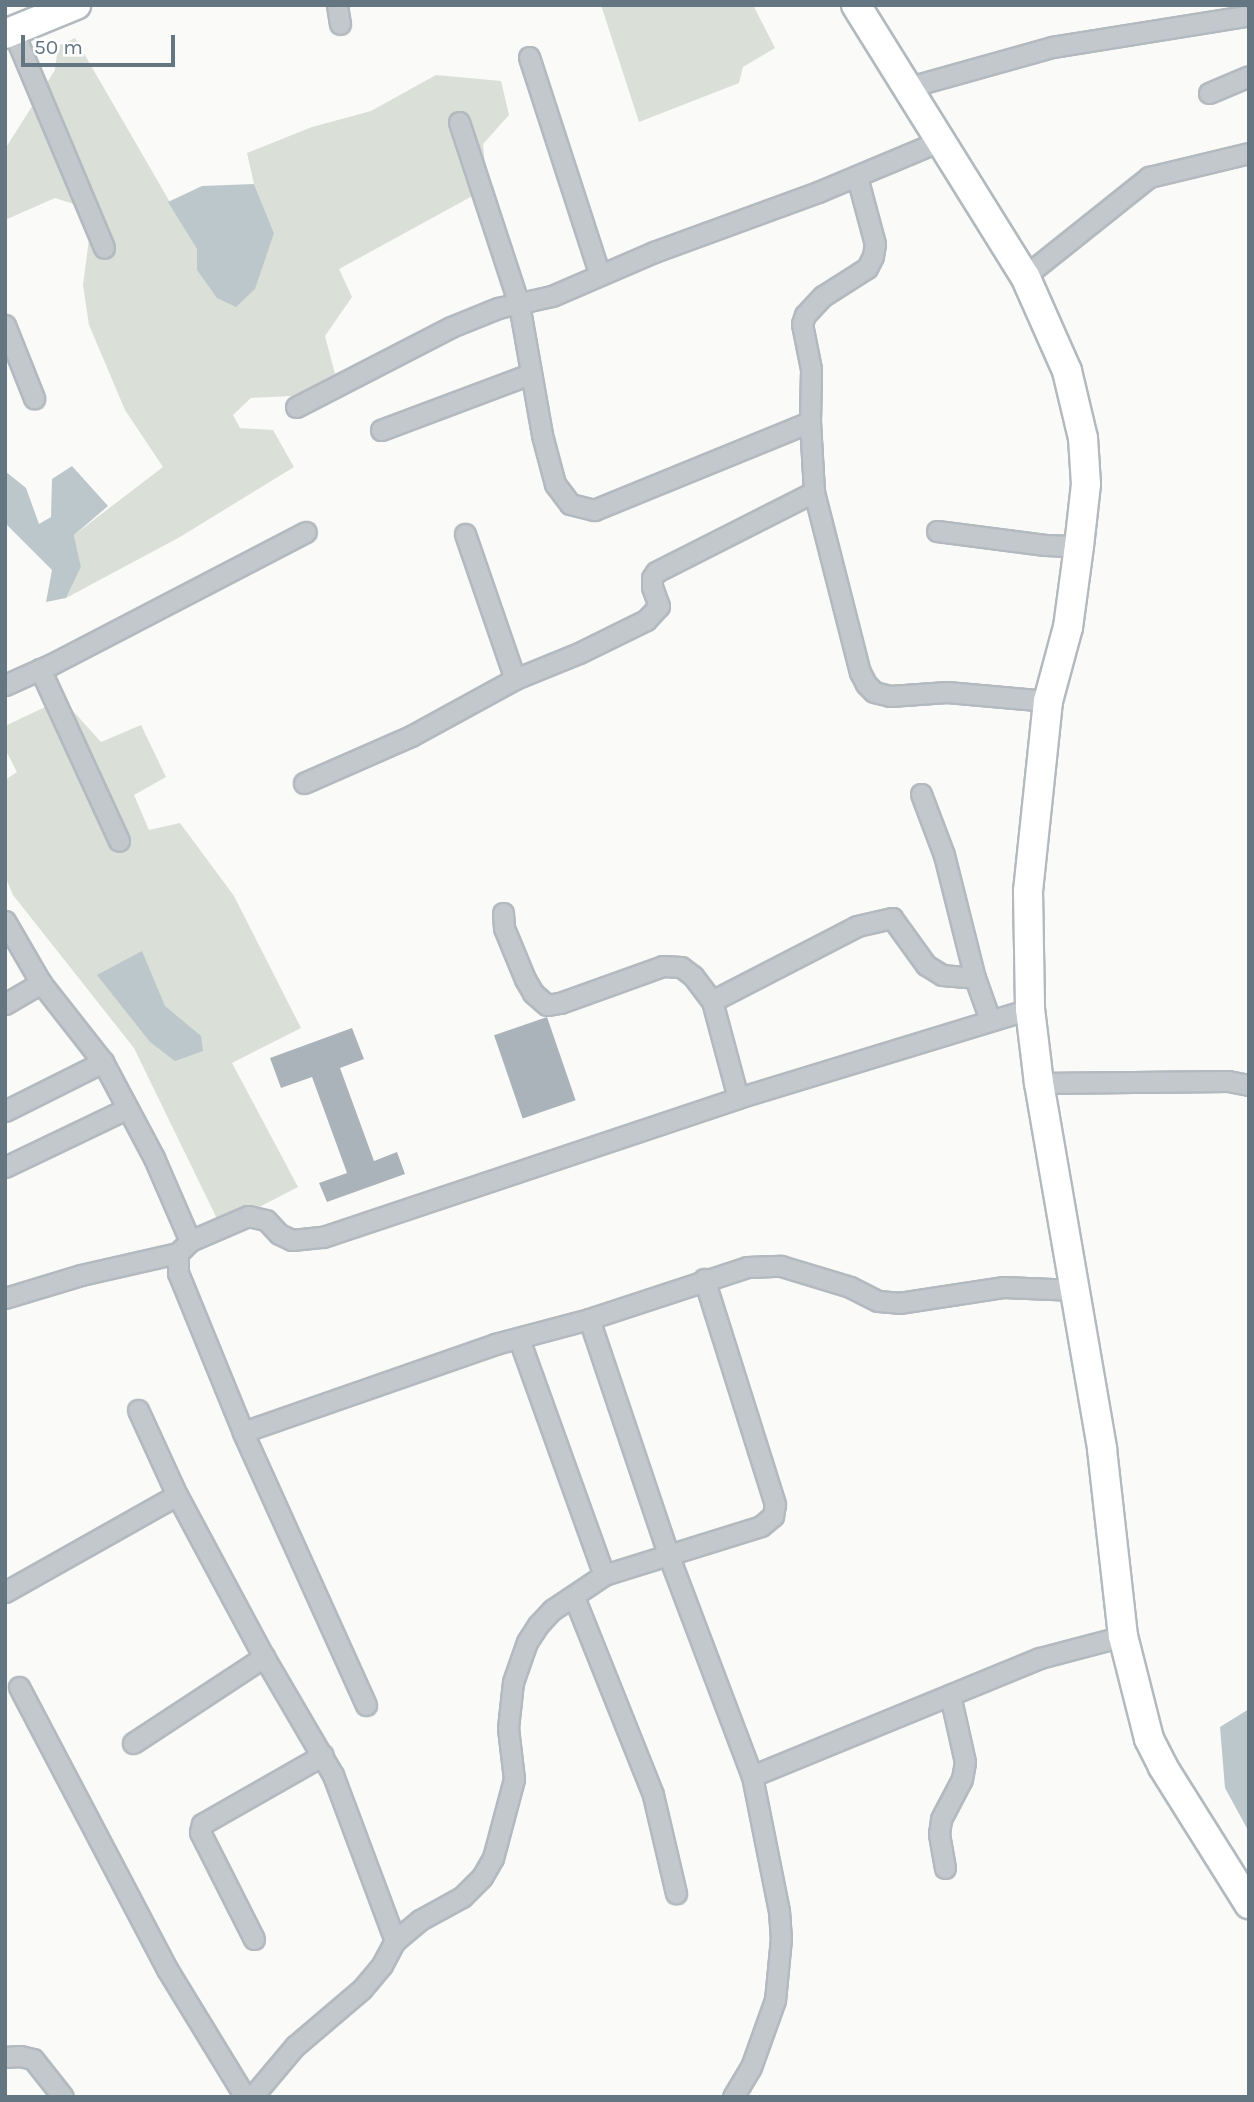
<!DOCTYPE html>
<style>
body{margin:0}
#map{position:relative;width:1254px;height:2102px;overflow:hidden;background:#fafaf8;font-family:Karla,sans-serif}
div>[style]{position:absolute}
.green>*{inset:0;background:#dadfd7}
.water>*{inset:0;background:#bbc7cb}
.building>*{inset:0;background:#aab3b9;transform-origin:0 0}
.roads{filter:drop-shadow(2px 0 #b3babf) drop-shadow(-2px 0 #b3babf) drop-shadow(0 2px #b3babf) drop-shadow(0 -2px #b3babf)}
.street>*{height:19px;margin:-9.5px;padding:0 9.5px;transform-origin:9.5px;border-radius:9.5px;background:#c3c8cc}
.secondary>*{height:28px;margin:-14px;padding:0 14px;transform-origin:14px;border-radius:14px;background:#fff}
span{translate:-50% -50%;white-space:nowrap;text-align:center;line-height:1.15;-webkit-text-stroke:7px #fff;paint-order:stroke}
.frame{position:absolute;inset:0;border:7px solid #657683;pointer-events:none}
.scale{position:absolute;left:21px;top:35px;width:154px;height:32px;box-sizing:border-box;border:4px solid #657683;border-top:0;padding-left:9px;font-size:21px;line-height:24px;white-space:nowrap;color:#657683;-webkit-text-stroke:5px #fff;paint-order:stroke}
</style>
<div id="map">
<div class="green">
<div style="clip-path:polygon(601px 5px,753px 5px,775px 48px,743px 67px,739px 83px,639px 122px)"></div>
<div style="clip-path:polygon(75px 38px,197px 249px,197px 270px,274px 233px,254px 184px,247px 153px,312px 127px,371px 111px,436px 75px,501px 81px,509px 115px,483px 144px,487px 188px,339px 269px,352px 297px,325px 336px,335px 374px,293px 396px,251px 398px,233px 415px,240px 428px,273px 430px,294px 467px,180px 537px,66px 598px,81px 567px,74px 535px,163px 467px,125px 410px,89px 325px,83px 285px,89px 239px,80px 206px,55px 198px,5px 220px,5px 149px,55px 70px,58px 46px)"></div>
<div style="clip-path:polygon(62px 699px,101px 742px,141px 725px,166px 777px,134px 795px,149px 830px,180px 823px,234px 896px,301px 1028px,232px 1063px,298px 1187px,221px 1227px,134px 1048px,13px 895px,5px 876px,5px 780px,17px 772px,5px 749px,5px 726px)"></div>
</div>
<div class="water">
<div style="clip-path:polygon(254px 184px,274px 233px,255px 289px,236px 307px,217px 298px,197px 270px,197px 249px,168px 202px,202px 186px)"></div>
<div style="clip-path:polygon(72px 466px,108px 506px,74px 535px,81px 567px,66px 598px,46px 602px,52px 570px,5px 523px,5px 471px,26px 488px,39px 524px,51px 517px,52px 479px)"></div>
<div style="clip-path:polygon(142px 951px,165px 1006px,201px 1036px,203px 1051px,175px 1061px,150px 1042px,97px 975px)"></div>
<div style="clip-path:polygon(1249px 1709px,1249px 1832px,1225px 1788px,1220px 1727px)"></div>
</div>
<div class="building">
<div style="left:547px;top:1017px;width:88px;height:56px;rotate:71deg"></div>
<div style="clip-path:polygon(352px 1028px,364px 1059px,340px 1068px,374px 1161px,397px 1152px,405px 1174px,327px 1202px,319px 1183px,347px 1173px,312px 1077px,281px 1088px,270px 1058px)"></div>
</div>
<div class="roads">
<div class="street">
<div style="left:337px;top:5px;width:19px;rotate:81deg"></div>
<div style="left:13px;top:31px;width:235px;rotate:67.2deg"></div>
<div style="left:529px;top:57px;width:229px;rotate:72deg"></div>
<div style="left:909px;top:87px;width:148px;rotate:-15.6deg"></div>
<div style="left:1052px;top:47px;width:195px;rotate:-9.1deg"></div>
<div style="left:1209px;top:93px;width:43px;rotate:-23deg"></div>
<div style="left:459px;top:122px;width:192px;rotate:71.8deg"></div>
<div style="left:519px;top:304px;width:133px;rotate:80deg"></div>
<div style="left:542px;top:435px;width:51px;rotate:75.1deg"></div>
<div style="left:555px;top:484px;width:25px;rotate:53deg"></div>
<div style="left:570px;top:504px;width:25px;rotate:14deg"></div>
<div style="left:594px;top:510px;width:233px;rotate:-22.2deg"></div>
<div style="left:810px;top:422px;width:53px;rotate:-88.9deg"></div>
<div style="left:811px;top:369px;width:46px;rotate:-101.3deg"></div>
<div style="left:802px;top:324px;width:9px;rotate:-72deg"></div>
<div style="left:805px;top:315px;width:26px;rotate:-47deg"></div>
<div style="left:823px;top:296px;width:52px;rotate:-32.5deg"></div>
<div style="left:867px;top:268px;width:13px;rotate:-63deg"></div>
<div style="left:873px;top:256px;width:12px;rotate:-81deg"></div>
<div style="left:875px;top:244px;width:69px;rotate:-105deg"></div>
<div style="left:1025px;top:276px;width:159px;rotate:-38.6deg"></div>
<div style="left:1149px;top:177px;width:103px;rotate:-13.5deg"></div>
<div style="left:5px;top:325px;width:79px;rotate:68.3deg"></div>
<div style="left:296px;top:407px;width:174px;rotate:-27.3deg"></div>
<div style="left:451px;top:327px;width:51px;rotate:-22deg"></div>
<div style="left:498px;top:308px;width:55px;rotate:-12.5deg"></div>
<div style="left:552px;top:296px;width:111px;rotate:-23.3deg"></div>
<div style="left:654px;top:252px;width:175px;rotate:-20.1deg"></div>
<div style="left:818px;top:192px;width:132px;rotate:-22.7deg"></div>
<div style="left:810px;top:422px;width:70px;rotate:86.7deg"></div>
<div style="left:814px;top:492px;width:186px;rotate:75.7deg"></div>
<div style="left:860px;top:672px;width:13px;rotate:63deg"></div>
<div style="left:866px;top:684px;width:11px;rotate:45deg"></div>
<div style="left:874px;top:692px;width:16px;rotate:14deg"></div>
<div style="left:890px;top:696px;width:57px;rotate:-4deg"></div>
<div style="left:947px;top:692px;width:101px;rotate:5.1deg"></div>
<div style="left:381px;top:430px;width:159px;rotate:-20.6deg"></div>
<div style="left:937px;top:531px;width:109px;rotate:7.4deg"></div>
<div style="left:1045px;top:545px;width:34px;rotate:2deg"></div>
<div style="left:465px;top:534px;width:153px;rotate:71deg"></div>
<div style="left:40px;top:669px;width:189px;rotate:65.3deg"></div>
<div style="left:5px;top:685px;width:51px;rotate:-24.1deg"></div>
<div style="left:52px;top:664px;width:286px;rotate:-27.5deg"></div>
<div style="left:304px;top:783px;width:117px;rotate:-23.7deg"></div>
<div style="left:411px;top:736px;width:119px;rotate:-28.7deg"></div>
<div style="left:515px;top:679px;width:69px;rotate:-22.1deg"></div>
<div style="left:579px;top:653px;width:75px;rotate:-26.2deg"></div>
<div style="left:646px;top:620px;width:19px;rotate:-47deg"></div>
<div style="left:659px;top:606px;width:20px;rotate:-110deg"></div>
<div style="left:652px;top:587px;width:9px;rotate:-90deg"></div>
<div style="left:652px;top:578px;width:7px;rotate:-56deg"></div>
<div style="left:656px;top:572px;width:177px;rotate:-26.9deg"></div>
<div style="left:921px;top:794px;width:65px;rotate:69.3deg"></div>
<div style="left:944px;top:855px;width:127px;rotate:75.9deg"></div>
<div style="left:503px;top:913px;width:15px;rotate:86deg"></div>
<div style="left:504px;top:928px;width:55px;rotate:67.6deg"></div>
<div style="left:525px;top:979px;width:16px;rotate:60deg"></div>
<div style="left:533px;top:993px;width:18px;rotate:41deg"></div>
<div style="left:547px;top:1005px;width:13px;rotate:-9deg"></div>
<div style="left:560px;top:1003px;width:109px;rotate:-19.8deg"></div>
<div style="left:663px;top:966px;width:18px;rotate:3deg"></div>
<div style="left:681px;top:967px;width:15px;rotate:37deg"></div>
<div style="left:693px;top:976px;width:31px;rotate:53deg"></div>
<div style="left:712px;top:1001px;width:100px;rotate:75deg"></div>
<div style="left:5px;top:921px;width:72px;rotate:59.9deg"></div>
<div style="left:41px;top:983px;width:100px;rotate:51.9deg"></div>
<div style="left:103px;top:1062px;width:109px;rotate:62deg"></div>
<div style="left:154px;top:1158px;width:90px;rotate:66.6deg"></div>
<div style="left:712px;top:1001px;width:163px;rotate:-27.3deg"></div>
<div style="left:857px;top:926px;width:36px;rotate:-13deg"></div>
<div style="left:892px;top:918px;width:58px;rotate:54.1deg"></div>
<div style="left:926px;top:965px;width:19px;rotate:32deg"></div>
<div style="left:942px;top:975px;width:33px;rotate:5deg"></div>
<div style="left:975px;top:978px;width:45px;rotate:70.3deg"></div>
<div style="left:5px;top:1004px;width:42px;rotate:-30.3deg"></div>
<div style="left:1039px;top:1083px;width:189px;rotate:-0.6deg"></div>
<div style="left:1228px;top:1081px;width:21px;rotate:11deg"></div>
<div style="left:5px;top:1111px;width:110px;rotate:-26.6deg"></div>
<div style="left:5px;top:1167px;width:136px;rotate:-25.6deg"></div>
<div style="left:5px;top:1298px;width:79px;rotate:-16.8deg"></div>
<div style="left:81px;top:1275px;width:99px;rotate:-12.8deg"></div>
<div style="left:589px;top:1319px;width:248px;rotate:71.4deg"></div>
<div style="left:668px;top:1554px;width:237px;rotate:69.3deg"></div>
<div style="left:752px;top:1776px;width:138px;rotate:78.7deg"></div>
<div style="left:779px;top:1911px;width:27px;rotate:86deg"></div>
<div style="left:781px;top:1938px;width:62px;rotate:95.5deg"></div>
<div style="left:775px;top:2000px;width:71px;rotate:109.7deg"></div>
<div style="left:751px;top:2067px;width:35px;rotate:121deg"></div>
<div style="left:519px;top:1339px;width:251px;rotate:70.2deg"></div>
<div style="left:138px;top:1410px;width:94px;rotate:65.4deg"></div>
<div style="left:177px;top:1495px;width:184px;rotate:61.8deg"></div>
<div style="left:264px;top:1657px;width:137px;rotate:59.7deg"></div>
<div style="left:333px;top:1775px;width:177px;rotate:69.5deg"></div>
<div style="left:243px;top:1432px;width:267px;rotate:-19.2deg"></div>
<div style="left:495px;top:1344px;width:97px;rotate:-14.9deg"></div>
<div style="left:589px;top:1319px;width:166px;rotate:-18.2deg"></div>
<div style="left:747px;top:1267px;width:34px;rotate:-2deg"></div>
<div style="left:781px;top:1266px;width:72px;rotate:16.9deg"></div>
<div style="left:850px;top:1287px;width:31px;rotate:27deg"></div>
<div style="left:878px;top:1301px;width:21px;rotate:5deg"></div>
<div style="left:899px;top:1303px;width:105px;rotate:-8.7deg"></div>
<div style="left:1003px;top:1287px;width:73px;rotate:2.4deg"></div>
<div style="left:5px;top:1592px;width:197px;rotate:-29.4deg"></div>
<div style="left:574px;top:1597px;width:213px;rotate:68.2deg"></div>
<div style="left:653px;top:1795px;width:101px;rotate:76.8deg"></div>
<div style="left:19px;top:1687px;width:318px;rotate:62.3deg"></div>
<div style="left:167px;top:1969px;width:150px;rotate:58.6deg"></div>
<div style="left:366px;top:1705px;width:299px;rotate:-114.3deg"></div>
<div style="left:243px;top:1432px;width:172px;rotate:-112.2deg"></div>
<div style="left:178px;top:1273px;width:20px;rotate:-90deg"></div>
<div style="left:178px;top:1253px;width:17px;rotate:-45deg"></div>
<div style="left:190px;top:1241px;width:63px;rotate:-23.3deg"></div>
<div style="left:248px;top:1216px;width:18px;rotate:13deg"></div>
<div style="left:266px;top:1220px;width:19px;rotate:47deg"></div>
<div style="left:279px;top:1234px;width:14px;rotate:25deg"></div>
<div style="left:292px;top:1240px;width:31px;rotate:-6deg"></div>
<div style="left:323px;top:1237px;width:438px;rotate:-18.5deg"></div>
<div style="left:738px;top:1098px;width:305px;rotate:-17deg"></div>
<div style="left:133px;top:1743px;width:157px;rotate:-33.3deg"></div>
<div style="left:752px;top:1776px;width:311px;rotate:-22.3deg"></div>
<div style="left:1040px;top:1658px;width:86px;rotate:-14.8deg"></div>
<div style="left:945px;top:1868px;width:35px;rotate:-100deg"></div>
<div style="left:939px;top:1834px;width:15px;rotate:-82deg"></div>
<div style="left:941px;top:1819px;width:45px;rotate:-62.3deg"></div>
<div style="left:962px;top:1779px;width:17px;rotate:-80deg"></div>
<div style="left:965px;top:1762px;width:69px;rotate:-102.6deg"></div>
<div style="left:254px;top:1939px;width:120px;rotate:-116.8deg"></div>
<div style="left:200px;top:1832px;width:8px;rotate:-76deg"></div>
<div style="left:202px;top:1824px;width:139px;rotate:-29.7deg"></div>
<div style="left:5px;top:2057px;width:15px;rotate:-4deg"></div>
<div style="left:20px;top:2056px;width:13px;rotate:13deg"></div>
<div style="left:33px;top:2059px;width:48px;rotate:51.7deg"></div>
<div style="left:252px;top:2097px;width:67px;rotate:-49.9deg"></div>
<div style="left:295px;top:2046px;width:88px;rotate:-40.4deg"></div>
<div style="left:362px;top:1989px;width:31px;rotate:-50deg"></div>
<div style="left:382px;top:1965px;width:27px;rotate:-62deg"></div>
<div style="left:395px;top:1941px;width:33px;rotate:-40deg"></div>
<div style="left:420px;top:1920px;width:48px;rotate:-28.7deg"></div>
<div style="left:462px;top:1897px;width:28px;rotate:-45deg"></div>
<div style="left:482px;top:1877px;width:22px;rotate:-60deg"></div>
<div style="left:493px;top:1858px;width:82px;rotate:-75.1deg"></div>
<div style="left:514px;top:1779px;width:51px;rotate:-96.7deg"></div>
<div style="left:508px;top:1728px;width:46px;rotate:-83.8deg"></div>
<div style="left:513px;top:1682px;width:42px;rotate:-70.7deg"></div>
<div style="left:527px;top:1642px;width:20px;rotate:-57deg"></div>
<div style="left:538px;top:1625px;width:21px;rotate:-47deg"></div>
<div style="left:552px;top:1610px;width:63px;rotate:-33.9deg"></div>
<div style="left:604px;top:1575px;width:164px;rotate:-17.3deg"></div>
<div style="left:761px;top:1526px;width:16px;rotate:-40deg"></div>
<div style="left:773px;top:1516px;width:12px;rotate:-81deg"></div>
<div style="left:775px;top:1504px;width:236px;rotate:-107.5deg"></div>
</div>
<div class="secondary">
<div style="left:856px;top:5px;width:319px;rotate:58.1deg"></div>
<div style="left:1025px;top:276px;width:104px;rotate:66.1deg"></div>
<div style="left:1067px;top:371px;width:69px;rotate:76.6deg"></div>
<div style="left:1083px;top:438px;width:46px;rotate:86.3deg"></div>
<div style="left:1086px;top:484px;width:62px;rotate:96.4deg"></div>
<div style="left:1079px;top:546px;width:82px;rotate:97.7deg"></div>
<div style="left:1068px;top:627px;width:77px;rotate:105.1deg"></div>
<div style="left:1048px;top:701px;width:191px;rotate:96deg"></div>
<div style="left:1028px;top:891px;width:118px;rotate:89deg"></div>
<div style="left:1030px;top:1009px;width:75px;rotate:83.1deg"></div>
<div style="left:1039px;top:1083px;width:371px;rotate:80.2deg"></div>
<div style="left:1102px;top:1449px;width:188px;rotate:83.6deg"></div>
<div style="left:1123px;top:1636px;width:106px;rotate:75.8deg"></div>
<div style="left:1149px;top:1739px;width:31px;rotate:63deg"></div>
<div style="left:1163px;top:1767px;width:162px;rotate:57.9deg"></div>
<div style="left:5px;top:34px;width:77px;rotate:-22.2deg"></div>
</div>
</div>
<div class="frame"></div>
<div class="scale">50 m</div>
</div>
